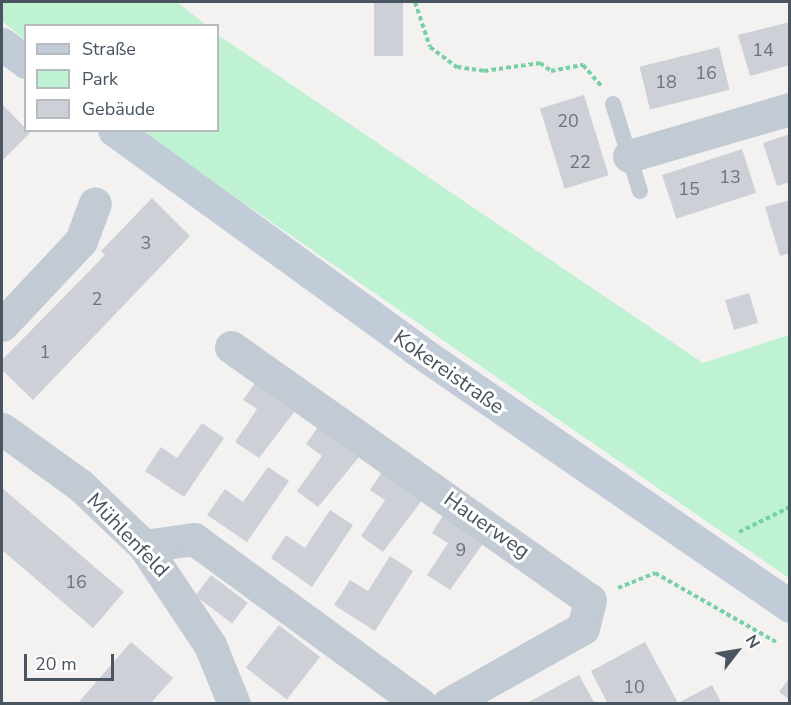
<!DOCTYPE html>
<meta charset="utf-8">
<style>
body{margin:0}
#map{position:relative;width:791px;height:705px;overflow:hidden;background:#f4f1f1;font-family:"Nunito Sans",sans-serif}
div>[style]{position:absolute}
.green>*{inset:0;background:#bff1d3}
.building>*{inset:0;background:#cdd0d6;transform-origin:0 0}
.path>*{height:4px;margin-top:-2px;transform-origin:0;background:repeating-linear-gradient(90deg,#76d1a5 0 4.5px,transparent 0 7.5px)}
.service>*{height:16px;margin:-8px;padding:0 8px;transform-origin:8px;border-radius:8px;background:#c2cbd3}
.minor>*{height:33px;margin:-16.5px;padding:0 16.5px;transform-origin:16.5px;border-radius:16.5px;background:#c2cbd3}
.secondary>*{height:33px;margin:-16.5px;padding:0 16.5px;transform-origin:16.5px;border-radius:16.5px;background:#c2ccd8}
span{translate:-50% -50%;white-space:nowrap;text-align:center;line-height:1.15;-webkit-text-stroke:6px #fff;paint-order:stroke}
.number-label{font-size:18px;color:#69737e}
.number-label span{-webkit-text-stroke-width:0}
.street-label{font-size:21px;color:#485460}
.frame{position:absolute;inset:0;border:3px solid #485460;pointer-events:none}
.legend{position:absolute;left:24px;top:24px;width:195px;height:108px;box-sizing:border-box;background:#fff;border:2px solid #b6bbbf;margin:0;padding:8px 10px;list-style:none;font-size:18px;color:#485460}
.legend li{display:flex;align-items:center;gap:12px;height:30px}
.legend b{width:30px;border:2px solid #b6bbbf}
.north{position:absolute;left:707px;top:621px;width:60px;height:60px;-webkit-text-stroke:4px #fff;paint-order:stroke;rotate:59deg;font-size:16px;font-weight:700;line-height:24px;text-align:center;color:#485460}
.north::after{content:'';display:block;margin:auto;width:21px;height:27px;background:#485460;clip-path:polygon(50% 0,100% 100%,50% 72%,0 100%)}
.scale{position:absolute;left:24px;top:654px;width:90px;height:27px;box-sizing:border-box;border:3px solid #485460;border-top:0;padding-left:8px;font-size:18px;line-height:21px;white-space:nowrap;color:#485460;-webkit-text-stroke:4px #fff;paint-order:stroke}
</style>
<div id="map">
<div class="green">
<div style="clip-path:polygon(2px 2px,177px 2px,206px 25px,26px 26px,25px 40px,2px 21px)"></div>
<div style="clip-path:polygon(218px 35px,703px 363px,789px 335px,789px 578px,139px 131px,218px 130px)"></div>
</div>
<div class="building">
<div style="left:374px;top:2px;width:29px;height:54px"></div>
<div style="clip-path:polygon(790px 22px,790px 65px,750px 76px,738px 35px)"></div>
<div style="left:719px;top:47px;width:44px;height:82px;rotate:76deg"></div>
<div style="left:584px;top:95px;width:84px;height:46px;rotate:73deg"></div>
<div style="clip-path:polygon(2px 104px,30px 133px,2px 161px)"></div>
<div style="clip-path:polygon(790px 134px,790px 182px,777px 186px,763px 143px)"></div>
<div style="left:742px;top:149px;width:46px;height:84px;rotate:72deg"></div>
<div style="clip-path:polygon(152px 198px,190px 236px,33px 400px,2px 370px,2px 360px,105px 255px,101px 251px)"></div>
<div style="clip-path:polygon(790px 200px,790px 253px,780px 256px,765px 207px)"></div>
<div style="left:749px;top:293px;width:31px;height:25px;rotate:73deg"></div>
<div style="clip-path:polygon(260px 376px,301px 403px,259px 458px,235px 442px,257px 409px,243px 400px)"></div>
<div style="clip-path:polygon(322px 421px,364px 451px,318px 507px,297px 491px,322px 456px,306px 444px)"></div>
<div style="clip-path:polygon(202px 423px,224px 438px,184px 497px,145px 471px,161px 447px,177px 458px)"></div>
<div style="clip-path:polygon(268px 467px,289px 481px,247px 542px,207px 515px,225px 489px,243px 502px)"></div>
<div style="clip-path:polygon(385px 467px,426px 495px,383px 552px,361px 536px,385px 500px,370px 490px)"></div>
<div style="clip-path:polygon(2px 488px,124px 592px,93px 628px,2px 550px)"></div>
<div style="clip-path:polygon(330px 510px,353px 525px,312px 587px,271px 558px,286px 535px,305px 548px)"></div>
<div style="clip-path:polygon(446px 511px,487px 538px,450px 590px,427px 575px,448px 543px,432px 533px)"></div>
<div style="clip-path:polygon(390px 556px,413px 571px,375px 631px,334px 605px,350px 580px,368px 591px)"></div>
<div style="left:211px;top:575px;width:46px;height:26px;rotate:37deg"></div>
<div style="left:279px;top:625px;width:52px;height:54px;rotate:38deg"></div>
<div style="clip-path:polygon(131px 642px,173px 678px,150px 704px,77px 704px)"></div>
<div style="clip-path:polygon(645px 642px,678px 703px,712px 685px,722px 704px,608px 704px,591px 671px)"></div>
<div style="clip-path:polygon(579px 675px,595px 704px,525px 704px)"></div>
<div style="clip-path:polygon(790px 677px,790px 700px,779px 692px)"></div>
</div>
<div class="path">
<div style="left:415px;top:2px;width:47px;rotate:71.6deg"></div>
<div style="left:430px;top:47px;width:34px;rotate:37deg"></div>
<div style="left:457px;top:67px;width:27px;rotate:8deg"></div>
<div style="left:484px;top:71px;width:57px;rotate:-8.1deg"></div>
<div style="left:540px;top:63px;width:14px;rotate:36deg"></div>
<div style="left:551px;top:71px;width:33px;rotate:-11deg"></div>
<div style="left:583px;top:65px;width:28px;rotate:49deg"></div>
<div style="left:739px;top:532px;width:57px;rotate:-26.1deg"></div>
<div style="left:618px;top:588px;width:40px;rotate:-22deg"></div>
<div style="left:655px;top:573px;width:139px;rotate:29.7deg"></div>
</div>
<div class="service">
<div style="left:613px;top:104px;width:91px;rotate:72.8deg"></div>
</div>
<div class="minor">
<div style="left:629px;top:156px;width:168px;rotate:-16.3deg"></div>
<div style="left:2px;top:325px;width:115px;rotate:-46.8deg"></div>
<div style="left:81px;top:241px;width:40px;rotate:-69.8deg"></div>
<div style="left:231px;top:347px;width:439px;rotate:35.2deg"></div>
<div style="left:590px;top:600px;width:29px;rotate:104deg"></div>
<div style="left:583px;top:628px;width:155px;rotate:150.6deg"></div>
<div style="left:2px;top:429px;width:96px;rotate:35.7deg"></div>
<div style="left:80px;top:485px;width:88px;rotate:43.6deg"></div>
<div style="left:144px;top:546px;width:119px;rotate:56.3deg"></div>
<div style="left:210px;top:645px;width:64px;rotate:67.9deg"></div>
<div style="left:144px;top:546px;width:50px;rotate:-8deg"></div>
<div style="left:194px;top:539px;width:280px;rotate:36.1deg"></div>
</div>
<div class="secondary">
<div style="left:2px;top:44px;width:30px;rotate:37deg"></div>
<div style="left:114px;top:130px;width:373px;rotate:35.9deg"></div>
<div style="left:416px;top:349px;width:454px;rotate:34.5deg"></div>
</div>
<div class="number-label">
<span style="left:763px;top:50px">14</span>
<span style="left:706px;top:73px">16</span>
<span style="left:666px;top:82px">18</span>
<span style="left:568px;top:121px">20</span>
<span style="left:580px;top:162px">22</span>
<span style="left:730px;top:177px">13</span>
<span style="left:689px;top:189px">15</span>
<span style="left:146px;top:243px">3</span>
<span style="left:97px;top:299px">2</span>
<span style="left:45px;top:352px">1</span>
<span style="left:461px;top:550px">9</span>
<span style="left:76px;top:582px">16</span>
<span style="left:634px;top:687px">10</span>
</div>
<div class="street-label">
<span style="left:449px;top:372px;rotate:35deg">Kokereistraße</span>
<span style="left:487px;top:525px;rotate:35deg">Hauerweg</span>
<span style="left:128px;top:535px;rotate:46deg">Mühlenfeld</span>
</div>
<div class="frame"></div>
<ul class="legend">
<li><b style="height:8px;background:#c2ccd8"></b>Straße</li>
<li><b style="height:16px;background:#bff1d3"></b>Park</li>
<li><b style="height:16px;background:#cdd0d6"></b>Gebäude</li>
</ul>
<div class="north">N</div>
<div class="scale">20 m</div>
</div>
